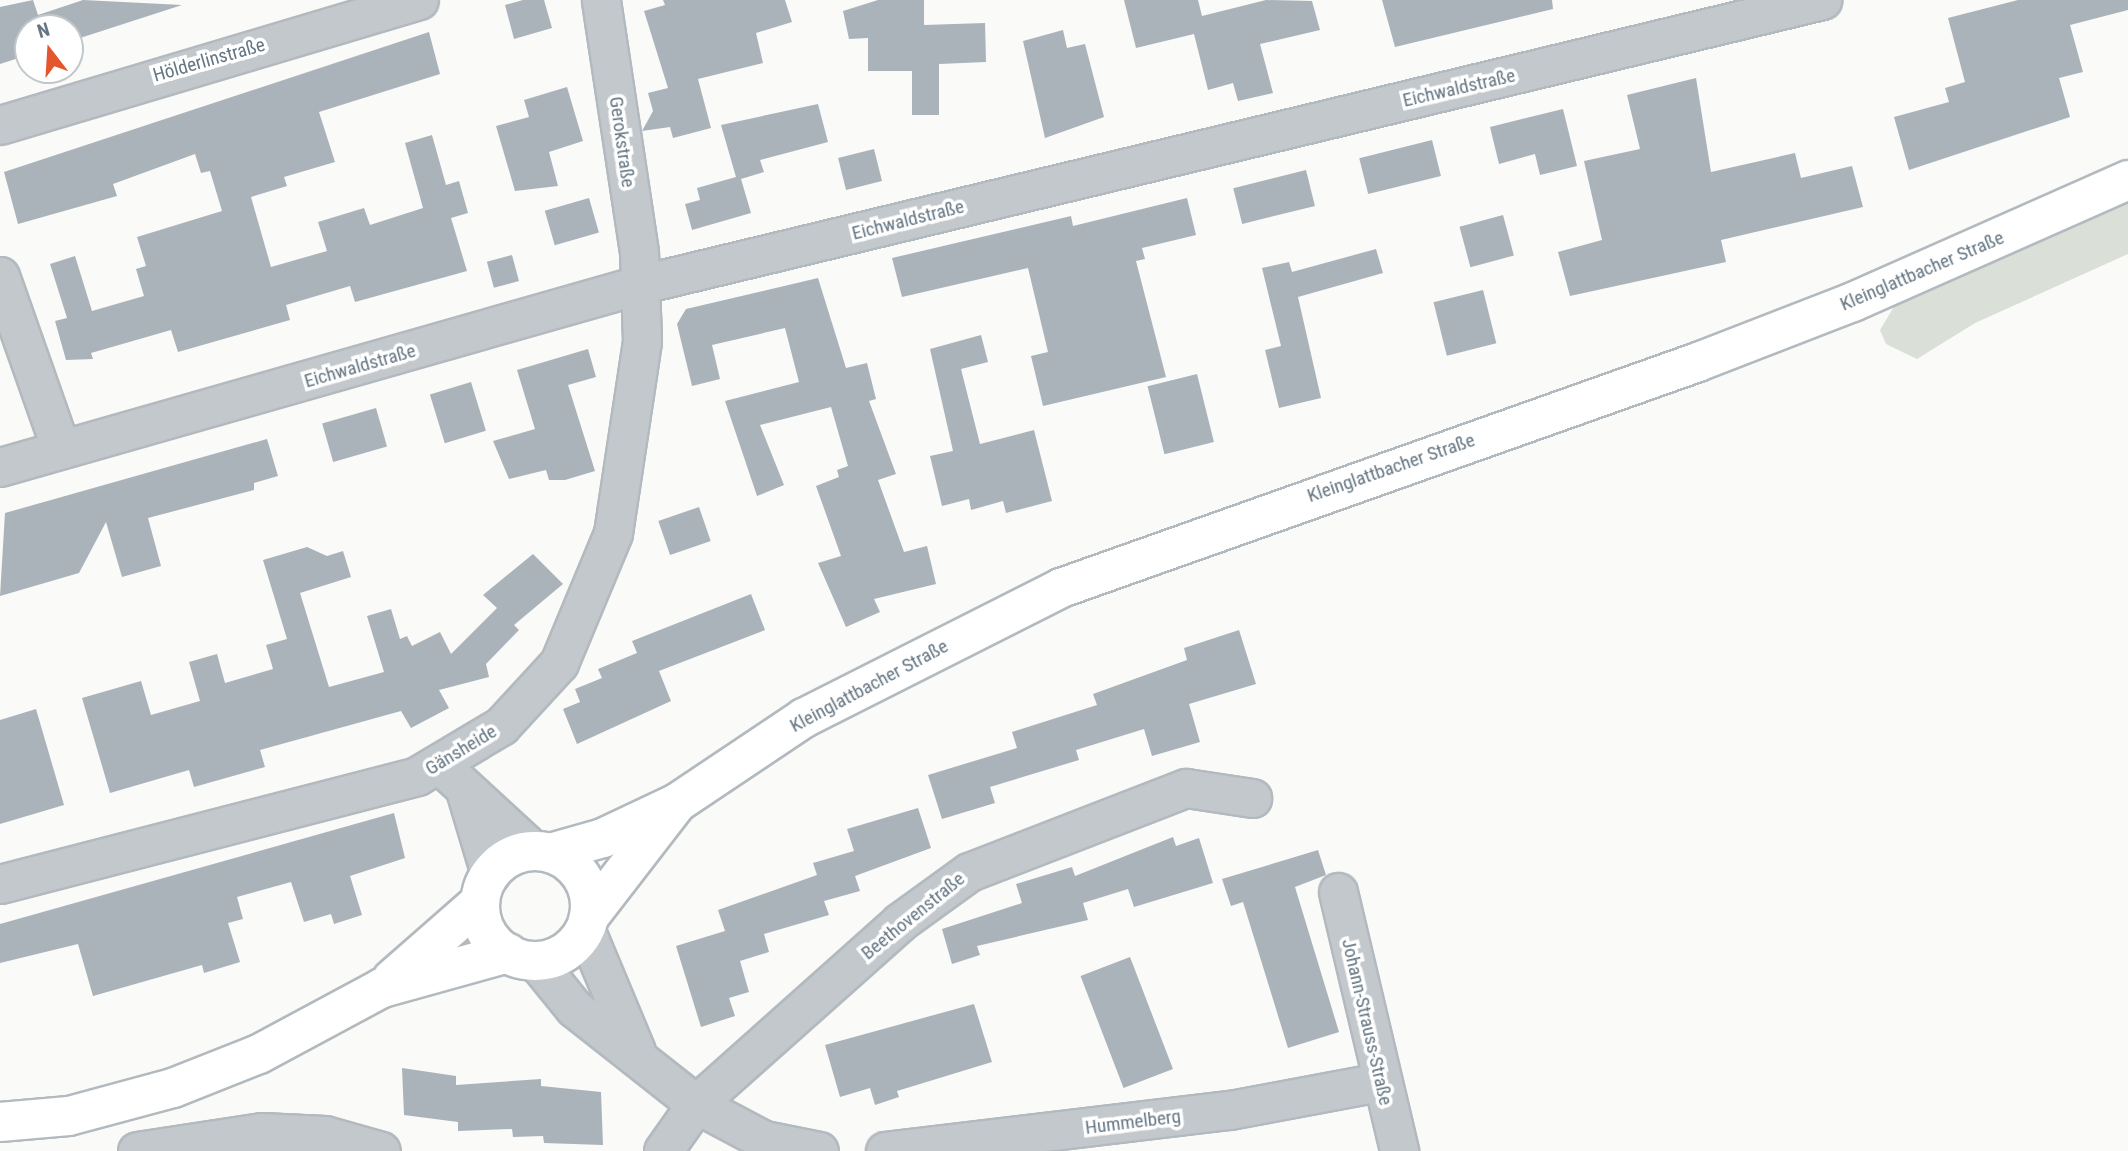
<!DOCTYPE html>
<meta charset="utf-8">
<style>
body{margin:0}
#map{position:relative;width:2128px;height:1151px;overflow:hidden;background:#fafaf8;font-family:"Roboto Condensed",sans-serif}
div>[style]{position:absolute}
.green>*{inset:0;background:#dadfd7}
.building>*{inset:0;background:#aab3b9;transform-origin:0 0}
.roads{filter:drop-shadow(2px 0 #b3babf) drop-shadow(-2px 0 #b3babf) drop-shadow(0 2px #b3babf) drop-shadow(0 -2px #b3babf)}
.street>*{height:37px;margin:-18.5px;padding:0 18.5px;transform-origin:18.5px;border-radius:18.5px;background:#c3c8cc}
.secondary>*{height:38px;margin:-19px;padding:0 19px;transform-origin:19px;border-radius:19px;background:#fff}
.secondary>.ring{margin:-19px;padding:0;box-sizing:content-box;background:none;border:38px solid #fff;border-radius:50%}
span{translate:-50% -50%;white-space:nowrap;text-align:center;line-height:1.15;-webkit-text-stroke:7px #fff;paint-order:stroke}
.street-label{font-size:19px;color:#657683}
.north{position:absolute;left:14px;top:14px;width:70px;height:70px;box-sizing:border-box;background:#fff;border:2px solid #c1c8cd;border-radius:50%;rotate:343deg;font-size:19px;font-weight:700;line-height:28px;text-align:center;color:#657683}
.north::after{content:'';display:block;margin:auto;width:24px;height:32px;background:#e4572e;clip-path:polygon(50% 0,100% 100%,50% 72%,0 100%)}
</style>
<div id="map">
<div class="green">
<div style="clip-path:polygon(2128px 200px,2128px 254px,1975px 323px,1917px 359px,1886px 344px,1880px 330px,1898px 300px)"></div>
</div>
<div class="building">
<div style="clip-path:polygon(33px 0,38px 15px,83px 0,182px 5px,77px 39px,74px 28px,28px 28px,28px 55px,0 64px,0 7px)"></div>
<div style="clip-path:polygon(523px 0,544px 0,552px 28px,514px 39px,505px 5px)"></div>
<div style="clip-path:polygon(663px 0,785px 0,792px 22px,756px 33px,763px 63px,698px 79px,711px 128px,673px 138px,670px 127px,642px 131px,653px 111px,648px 93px,668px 88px,644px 11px,665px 5px)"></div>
<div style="clip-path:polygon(878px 0,924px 0,924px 25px,985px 23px,986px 62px,939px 64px,939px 115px,912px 115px,912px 71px,868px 71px,868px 38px,849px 39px,843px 11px)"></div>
<div style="clip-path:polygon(1124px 0,1198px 0,1202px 16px,1266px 0,1312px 1px,1320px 30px,1260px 44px,1273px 93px,1238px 101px,1233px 83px,1208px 90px,1194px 34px,1136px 48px)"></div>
<div style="clip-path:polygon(1382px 0,1552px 0,1553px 9px,1395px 47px)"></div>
<div style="clip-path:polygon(2018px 0,2128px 0,2128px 10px,2070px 25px,2083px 72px,2059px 78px,2070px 117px,1909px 170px,1894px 117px,1949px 102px,1945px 88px,1965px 82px,1948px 18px)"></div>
<div style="clip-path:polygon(1063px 30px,1067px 48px,1085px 44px,1104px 117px,1045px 138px,1023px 41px)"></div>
<div style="clip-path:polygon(429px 32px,440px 74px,319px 112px,335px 162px,284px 177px,287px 186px,251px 197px,271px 267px,327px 251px,318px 222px,364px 208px,370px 225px,423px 208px,405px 143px,432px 135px,446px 185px,459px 181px,468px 213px,451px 218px,467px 271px,355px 302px,350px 286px,286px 305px,290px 320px,178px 352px,171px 330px,91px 353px,93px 359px,66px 360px,55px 321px,67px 318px,50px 264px,75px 256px,92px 311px,144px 296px,136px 269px,146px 266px,137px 237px,222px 211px,210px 171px,201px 173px,195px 154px,113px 184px,117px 196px,18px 224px,4px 172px)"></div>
<div style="clip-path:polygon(1696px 78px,1711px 172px,1795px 153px,1801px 178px,1852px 166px,1863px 207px,1721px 240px,1726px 262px,1570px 296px,1558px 252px,1602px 240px,1584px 161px,1640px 149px,1627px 95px)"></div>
<div style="clip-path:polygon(567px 87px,583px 141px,549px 152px,558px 186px,515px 191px,496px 126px,529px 117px,524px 100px)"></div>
<div style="clip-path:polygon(818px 104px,828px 142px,760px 160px,764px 172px,741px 179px,751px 213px,692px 230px,685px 204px,700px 200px,697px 188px,736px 177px,721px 125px)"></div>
<div style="clip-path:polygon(1563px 109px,1577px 166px,1540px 175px,1535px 154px,1499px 164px,1490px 127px)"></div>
<div style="left:1432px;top:140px;width:37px;height:75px;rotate:76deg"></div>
<div style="left:874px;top:149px;width:33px;height:37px;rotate:76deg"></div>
<div style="left:1306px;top:170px;width:37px;height:75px;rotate:76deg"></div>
<div style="left:589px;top:198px;width:36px;height:46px;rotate:74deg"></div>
<div style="clip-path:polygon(1187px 198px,1196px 235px,1142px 248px,1145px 259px,1136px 261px,1166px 377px,1043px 406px,1031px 356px,1048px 352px,1028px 268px,902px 297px,892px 258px,1071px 216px,1073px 226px)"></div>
<div style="left:1503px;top:215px;width:42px;height:45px;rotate:75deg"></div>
<div style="clip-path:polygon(1376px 249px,1383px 273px,1298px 297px,1321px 398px,1279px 408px,1265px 350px,1281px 346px,1262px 268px,1289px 262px,1292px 272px)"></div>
<div style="left:512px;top:255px;width:27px;height:26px;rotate:75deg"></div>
<div style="clip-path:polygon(818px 278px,846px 368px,867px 363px,876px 399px,869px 401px,896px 474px,878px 480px,904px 552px,927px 546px,936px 584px,874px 599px,880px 612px,846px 627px,818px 563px,841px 556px,816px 486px,839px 477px,837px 470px,848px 466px,831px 407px,760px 425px,784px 485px,757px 496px,725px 401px,799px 382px,785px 328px,712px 345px,720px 379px,692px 386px,677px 324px,686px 309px)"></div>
<div style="left:1483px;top:290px;width:55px;height:51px;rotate:76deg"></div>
<div style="clip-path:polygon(981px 335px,988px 362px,961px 369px,980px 444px,1034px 430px,1052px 501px,1006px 513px,1003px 501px,971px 510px,969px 499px,942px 506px,930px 456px,953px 451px,930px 349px)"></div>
<div style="clip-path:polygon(588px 349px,596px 377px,568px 385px,595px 471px,565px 480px,549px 480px,546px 470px,509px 479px,493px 441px,535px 429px,517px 370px)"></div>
<div style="left:1197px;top:374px;width:70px;height:51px;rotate:76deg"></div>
<div style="left:471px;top:382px;width:51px;height:43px;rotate:73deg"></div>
<div style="left:376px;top:408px;width:40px;height:56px;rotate:74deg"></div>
<div style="clip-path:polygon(267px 439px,278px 476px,254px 483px,254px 490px,148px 518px,161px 566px,122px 577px,106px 522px,79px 573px,0 596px,5px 513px)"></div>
<div style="left:699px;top:507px;width:36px;height:43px;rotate:71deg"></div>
<div style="clip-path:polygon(307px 547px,327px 556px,343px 551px,351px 577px,300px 593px,329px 687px,384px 672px,367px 616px,391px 609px,400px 639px,407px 636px,412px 646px,440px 632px,451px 654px,497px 608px,483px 595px,533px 554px,563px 584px,514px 625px,519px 630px,486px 664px,489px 677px,439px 690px,449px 708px,411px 728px,401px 711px,260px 750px,265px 767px,194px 787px,189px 770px,110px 793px,82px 698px,141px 681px,151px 715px,200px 701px,189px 662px,217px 654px,225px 683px,273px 669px,266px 645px,287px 639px,263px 560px)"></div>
<div style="clip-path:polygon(751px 594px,765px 630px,659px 671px,671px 701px,577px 744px,563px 709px,580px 702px,575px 689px,602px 678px,598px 669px,637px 653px,632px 641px)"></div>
<div style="clip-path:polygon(1239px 630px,1256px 684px,1189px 704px,1200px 742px,1152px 756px,1144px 729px,1076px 750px,1079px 760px,990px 787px,995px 803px,942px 819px,928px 775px,1017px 748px,1012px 732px,1097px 705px,1093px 694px,1187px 660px,1184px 648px)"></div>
<div style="clip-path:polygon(36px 709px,64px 805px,0 824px,0 720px)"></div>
<div style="clip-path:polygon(918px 808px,931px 848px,855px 876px,860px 891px,824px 901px,829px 915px,764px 934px,769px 952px,740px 961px,749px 992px,729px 998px,735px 1016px,701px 1027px,676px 946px,725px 931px,718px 910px,817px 875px,813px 863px,854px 851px,847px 829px)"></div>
<div style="clip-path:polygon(394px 813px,405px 858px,350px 876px,362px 915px,334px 924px,331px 914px,304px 922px,291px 882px,237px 897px,243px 919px,228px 923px,240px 962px,204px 973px,202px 965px,93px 996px,78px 944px,0 963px,0 924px)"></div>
<div style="clip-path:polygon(1173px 837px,1176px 846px,1199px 838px,1213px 883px,1134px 907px,1128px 889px,1083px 903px,1088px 920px,977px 946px,980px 955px,952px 964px,942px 929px,1022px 903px,1016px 884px,1072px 867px,1075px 876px)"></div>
<div style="clip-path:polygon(1318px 850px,1326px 875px,1295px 887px,1339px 1032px,1288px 1048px,1243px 902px,1231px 906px,1222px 879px)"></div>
<div style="left:1130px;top:957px;width:120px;height:53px;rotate:69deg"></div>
<div style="clip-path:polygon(974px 1004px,992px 1062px,897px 1091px,899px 1097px,875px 1105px,870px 1088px,840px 1097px,825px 1045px)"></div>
<div style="clip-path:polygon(402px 1068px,456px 1076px,456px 1085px,541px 1079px,541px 1086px,601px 1092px,603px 1145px,544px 1143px,543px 1136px,513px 1137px,512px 1129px,458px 1131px,458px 1122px,404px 1115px)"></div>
</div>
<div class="roads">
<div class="street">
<div style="left:0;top:125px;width:437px;rotate:-16.6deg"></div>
<div style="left:0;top:276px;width:183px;rotate:70.6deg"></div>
<div style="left:0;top:467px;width:668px;rotate:-15.91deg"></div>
<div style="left:642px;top:284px;width:1214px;rotate:-13.53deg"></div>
<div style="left:440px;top:765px;width:127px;rotate:42.5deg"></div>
<div style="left:465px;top:790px;width:88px;rotate:73.4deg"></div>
<div style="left:0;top:884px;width:431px;rotate:-14.5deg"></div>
<div style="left:417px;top:776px;width:98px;rotate:-30.8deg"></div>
<div style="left:501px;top:726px;width:86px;rotate:-47.4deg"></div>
<div style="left:559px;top:663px;width:141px;rotate:-67.4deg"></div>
<div style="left:613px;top:533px;width:194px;rotate:-81.4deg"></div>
<div style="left:642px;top:341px;width:89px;rotate:-91.9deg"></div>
<div style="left:639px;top:252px;width:255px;rotate:-98.6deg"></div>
<div style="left:1338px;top:892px;width:266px;rotate:76.7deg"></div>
<div style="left:585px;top:929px;width:132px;rotate:67.3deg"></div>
<div style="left:536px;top:961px;width:60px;rotate:51deg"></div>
<div style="left:574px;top:1008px;width:155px;rotate:38.2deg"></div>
<div style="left:696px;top:1104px;width:77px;rotate:27.9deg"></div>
<div style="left:764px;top:1140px;width:56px;rotate:11.3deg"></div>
<div style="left:137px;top:1151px;width:126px;rotate:-8.6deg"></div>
<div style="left:262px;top:1132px;width:63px;rotate:2.7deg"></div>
<div style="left:325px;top:1135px;width:58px;rotate:15.9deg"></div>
<div style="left:663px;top:1151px;width:57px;rotate:-54.9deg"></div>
<div style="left:696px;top:1104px;width:273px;rotate:-41.7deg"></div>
<div style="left:900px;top:922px;width:85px;rotate:-35.9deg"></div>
<div style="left:969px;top:872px;width:233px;rotate:-21.2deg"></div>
<div style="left:1186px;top:788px;width:67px;rotate:8.6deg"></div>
<div style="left:885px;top:1151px;width:347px;rotate:-6.8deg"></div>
<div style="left:1230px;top:1110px;width:152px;rotate:-10.6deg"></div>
</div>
<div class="secondary">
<div class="ring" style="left:480px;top:851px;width:72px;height:72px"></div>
<div style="left:550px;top:853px;width:55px;rotate:-15.8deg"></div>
<div style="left:603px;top:838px;width:82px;rotate:-25.3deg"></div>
<div style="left:677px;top:803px;width:153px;rotate:-33.8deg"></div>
<div style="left:804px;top:718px;width:288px;rotate:-26.8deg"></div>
<div style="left:1061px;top:588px;width:676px;rotate:-19.53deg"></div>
<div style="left:1698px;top:362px;width:166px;rotate:-21.2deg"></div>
<div style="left:1853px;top:302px;width:301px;rotate:-23.9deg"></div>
<div style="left:589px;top:917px;width:139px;rotate:-52.3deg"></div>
<div style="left:392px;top:979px;width:117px;rotate:-41.2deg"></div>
<div style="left:0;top:1122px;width:69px;rotate:-5deg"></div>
<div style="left:69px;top:1116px;width:108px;rotate:-15.1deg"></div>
<div style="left:173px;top:1088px;width:92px;rotate:-21.6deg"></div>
<div style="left:259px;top:1054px;width:140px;rotate:-28.2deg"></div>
<div style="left:382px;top:988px;width:131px;rotate:-15.5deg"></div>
</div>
</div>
<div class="street-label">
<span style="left:209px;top:60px;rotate:-16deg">Hölderlinstraße</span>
<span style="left:1459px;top:88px;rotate:-13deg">Eichwaldstraße</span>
<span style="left:622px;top:142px;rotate:82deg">Gerokstraße</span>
<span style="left:908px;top:220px;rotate:-14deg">Eichwaldstraße</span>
<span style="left:1922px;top:271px;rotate:-23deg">Kleinglattbacher Straße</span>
<span style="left:360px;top:366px;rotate:-16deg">Eichwaldstraße</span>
<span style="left:1391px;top:468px;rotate:-19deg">Kleinglattbacher Straße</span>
<span style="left:869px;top:686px;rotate:-28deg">Kleinglattbacher Straße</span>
<span style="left:461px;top:750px;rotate:-31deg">Gänsheide</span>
<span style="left:913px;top:916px;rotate:-39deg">Beethovenstraße</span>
<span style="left:1367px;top:1022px;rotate:77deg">Johann-Strauss-Straße</span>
<span style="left:1133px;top:1122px;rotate:-7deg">Hummelberg</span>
</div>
<div class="north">N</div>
</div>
